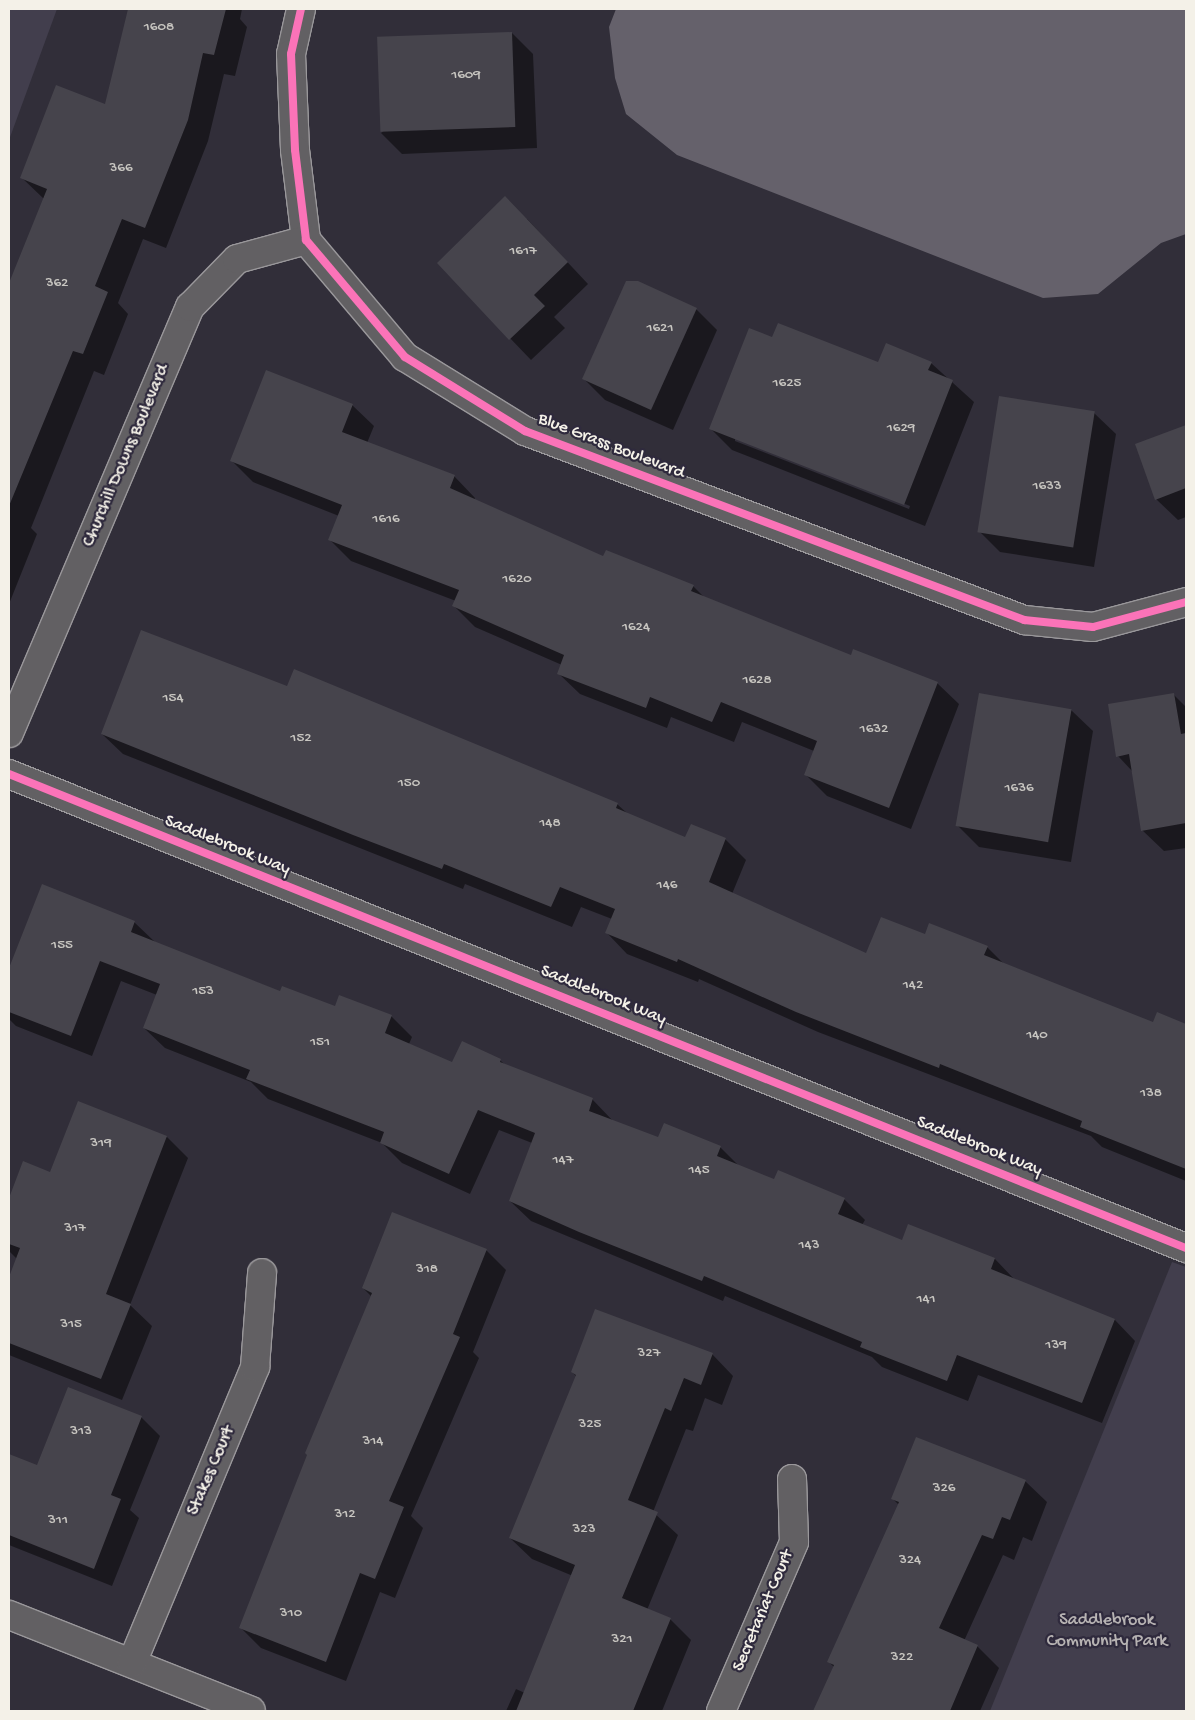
<!DOCTYPE html>
<style>
body{margin:0}
#map{position:relative;width:1195px;height:1720px;overflow:hidden;background:#312e39;font-family:"Gochi Hand",sans-serif}
div>[style]{position:absolute}
.green>*{inset:0;background:#423e4d}
.water>*{inset:0;background:#65616b}
.shadow>*{inset:0;background:#0007}
.building>*{inset:0;background:#46444c;transform-origin:0 0}
.roads{filter:drop-shadow(1px 0 #9a989b) drop-shadow(-1px 0 #9a989b) drop-shadow(0 1px #9a989b) drop-shadow(0 -1px #9a989b)}
.street>*{height:28px;margin:-14px;padding:0 14px;transform-origin:14px;border-radius:14px;background:#626063}
.cycleway>*{height:8px;margin:-4px;padding:0 4px;transform-origin:4px;border-radius:4px;background:#fb73b8}
span{translate:-50% -50%;white-space:nowrap;text-align:center;line-height:1.15;-webkit-text-stroke:4.5px #2f2a3d;paint-order:stroke}
.number-label{font-size:15px;color:#c8c6c1}
.number-label span{-webkit-text-stroke-width:0}
.street-label{font-size:18px;color:#f4f1e8}
.park-label{font-size:18px;color:#b7b3b3}
.frame{position:absolute;inset:0;border:10px solid #f4f1e8;pointer-events:none}
</style>
<div id="map">
<div class="green">
<div style="clip-path:polygon(9px 9px,57px 9px,9px 140px)"></div>
<div style="clip-path:polygon(1172px 1262px,1186px 1267px,1186px 1711px,990px 1711px)"></div>
</div>
<div class="water">
<div style="clip-path:polygon(616px 9px,1186px 9px,1186px 234px,1161px 243px,1098px 294px,1043px 298px,677px 155px,626px 114px,615px 78px,609px 27px)"></div>
</div>
<div class="shadow">
<div style="clip-path:polygon(130px 9px,242px 9px,240px 19px,247px 27px,235px 76px,224px 74px,208px 141px,166px 248px,143px 239px,118px 303px,128px 314px,104px 375px,94px 371px,31px 528px,37px 534px,9px 604px,9px 286px,44px 199px,21px 177px,106px 106px)"></div>
<div style="clip-path:polygon(512px 33px,533px 54px,537px 148px,402px 154px,381px 133px)"></div>
<div style="clip-path:polygon(527px 219px,588px 284px,554px 317px,565px 328px,531px 360px,438px 263px)"></div>
<div style="clip-path:polygon(696px 309px,717px 330px,673px 430px,605px 400px,584px 379px)"></div>
<div style="clip-path:polygon(evenodd,772px 338px,879px 364px,931px 363px,974px 402px,925px 526px,732px 450px,711px 429px,772px 338px,735px 438px,910px 506px,909px 509px,735px 441px,735px 438px)"></div>
<div style="clip-path:polygon(352px 405px,374px 426px,367px 443px,454px 476px,475px 498px,474px 501px,604px 558px,693px 586px,704px 597px,851px 656px,937px 683px,959px 704px,911px 829px,827px 796px,805px 774px,814px 751px,742px 722px,734px 742px,671px 717px,667px 728px,580px 694px,558px 673px,562px 665px,475px 627px,454px 606px,456px 601px,351px 561px,330px 540px,339px 516px,253px 482px,232px 461px)"></div>
<div style="clip-path:polygon(1094px 413px,1116px 434px,1094px 567px,1000px 552px,979px 531px)"></div>
<div style="clip-path:polygon(1186px 426px,1186px 517px,1178px 520px,1156px 499px,1136px 445px)"></div>
<div style="clip-path:polygon(287px 688px,617px 804px,629px 815px,686px 838px,725px 839px,746px 860px,732px 894px,867px 955px,925px 936px,987px 947px,1004px 964px,1186px 1038px,1186px 1181px,1102px 1147px,1091px 1136px,818px 1032px,699px 979px,698px 982px,627px 954px,607px 933px,612px 919px,581px 907px,572px 927px,465px 884px,463px 889px,123px 754px,102px 734px)"></div>
<div style="clip-path:polygon(1173px 694px,1186px 707px,1186px 848px,1164px 851px,1142px 830px,1133px 772px,1118px 756px)"></div>
<div style="clip-path:polygon(1071px 710px,1093px 731px,1071px 862px,979px 847px,958px 826px)"></div>
<div style="clip-path:polygon(42px 886px,134px 922px,156px 943px,281px 992px,335px 1008px,391px 1016px,412px 1037px,409px 1044px,453px 1064px,500px 1060px,506px 1066px,592px 1099px,613px 1121px,659px 1139px,720px 1147px,740px 1167px,775px 1181px,844px 1199px,865px 1220px,862px 1225px,902px 1242px,995px 1259px,1015px 1280px,1115px 1320px,1135px 1341px,1102px 1423px,978px 1375px,968px 1401px,882px 1367px,872px 1357px,725px 1296px,723px 1301px,531px 1221px,510px 1201px,532px 1143px,499px 1130px,470px 1194px,402px 1163px,382px 1143px,268px 1099px,251px 1082px,165px 1048px,144px 1028px,157px 995px,121px 981px,92px 1056px,16px 1026px,9px 1019px,9px 972px)"></div>
<div style="clip-path:polygon(167px 1137px,188px 1158px,130px 1305px,152px 1326px,122px 1400px,9px 1355px,9px 1280px,17px 1259px,9px 1251px,9px 1202px,24px 1163px,51px 1173px)"></div>
<div style="clip-path:polygon(486px 1250px,506px 1270px,473px 1352px,479px 1358px,411px 1516px,423px 1528px,395px 1598px,380px 1592px,346px 1681px,261px 1648px,241px 1628px,372px 1297px,363px 1288px)"></div>
<div style="clip-path:polygon(712px 1354px,733px 1376px,722px 1405px,705px 1398px,693px 1431px,686px 1429px,653px 1512px,678px 1535px,647px 1610px,670px 1619px,691px 1640px,662px 1711px,506px 1711px,516px 1689px,525px 1693px,573px 1576px,532px 1559px,510px 1538px,577px 1377px,572px 1372px)"></div>
<div style="clip-path:polygon(141px 1417px,160px 1436px,130px 1510px,139px 1518px,112px 1586px,9px 1545px,9px 1465px,12px 1457px,37px 1467px)"></div>
<div style="clip-path:polygon(1025px 1481px,1047px 1502px,1032px 1541px,1023px 1537px,1014px 1560px,1003px 1555px,964px 1641px,977px 1646px,999px 1668px,980px 1711px,815px 1711px,834px 1667px,829px 1662px,899px 1505px,893px 1499px)"></div>
</div>
<div class="building">
<div style="clip-path:polygon(128px 9px,226px 9px,214px 55px,203px 53px,188px 120px,145px 228px,122px 219px,95px 286px,108px 292px,83px 354px,73px 351px,9px 506px,9px 283px,47px 189px,20px 178px,56px 85px,105px 104px)"></div>
<div style="left:512px;top:32px;width:95px;height:135px;rotate:88deg"></div>
<div style="clip-path:polygon(505px 196px,568px 262px,534px 295px,545px 306px,509px 340px,437px 263px)"></div>
<div style="clip-path:polygon(626px 281px,638px 281px,697px 308px,651px 410px,582px 379px)"></div>
<div style="clip-path:polygon(778px 323px,878px 362px,886px 343px,932px 362px,928px 370px,953px 380px,904px 505px,709px 429px,749px 328px,772px 337px)"></div>
<div style="clip-path:polygon(266px 370px,353px 404px,342px 432px,455px 475px,450px 488px,603px 556px,606px 550px,694px 585px,691px 591px,851px 655px,853px 649px,938px 682px,889px 808px,804px 775px,817px 741px,721px 702px,712px 722px,650px 697px,646px 708px,557px 674px,564px 655px,452px 606px,459px 590px,328px 540px,342px 505px,230px 461px)"></div>
<div style="left:999px;top:396px;width:97px;height:138px;rotate:9deg"></div>
<div style="clip-path:polygon(1186px 425px,1186px 488px,1155px 500px,1135px 444px)"></div>
<div style="clip-path:polygon(141px 630px,287px 686px,294px 669px,618px 803px,616px 808px,685px 837px,691px 824px,726px 838px,709px 882px,866px 953px,881px 917px,925px 934px,929px 923px,988px 946px,984px 955px,1153px 1022px,1157px 1012px,1186px 1024px,1186px 1169px,1080px 1127px,1082px 1121px,940px 1064px,939px 1068px,796px 1012px,678px 959px,677px 962px,605px 933px,615px 909px,560px 887px,551px 907px,444px 864px,442px 869px,353px 835px,101px 734px)"></div>
<div style="left:979px;top:693px;width:94px;height:135px;rotate:10deg"></div>
<div style="clip-path:polygon(1174px 693px,1181px 734px,1186px 733px,1186px 823px,1141px 831px,1129px 754px,1116px 757px,1108px 704px)"></div>
<div style="clip-path:polygon(42px 884px,135px 921px,131px 932px,280px 991px,282px 986px,335px 1006px,339px 995px,392px 1015px,385px 1033px,452px 1062px,462px 1041px,501px 1059px,500px 1062px,593px 1098px,589px 1111px,658px 1137px,664px 1123px,721px 1146px,717px 1156px,774px 1179px,778px 1170px,845px 1198px,838px 1214px,902px 1240px,908px 1224px,995px 1258px,991px 1269px,1115px 1319px,1082px 1403px,957px 1355px,947px 1381px,860px 1347px,862px 1342px,704px 1276px,702px 1281px,579px 1232px,509px 1201px,535px 1133px,478px 1110px,449px 1174px,380px 1143px,384px 1132px,246px 1079px,250px 1070px,143px 1028px,160px 984px,100px 961px,71px 1036px,9px 1012px,9px 968px)"></div>
<div style="clip-path:polygon(78px 1101px,167px 1136px,106px 1294px,131px 1304px,101px 1379px,9px 1343px,9px 1277px,20px 1248px,9px 1244px,9px 1198px,23px 1161px,50px 1172px)"></div>
<div style="clip-path:polygon(392px 1212px,487px 1249px,453px 1334px,460px 1337px,389px 1501px,404px 1507px,375px 1579px,360px 1573px,326px 1662px,239px 1628px,307px 1455px,305px 1453px,372px 1293px,362px 1288px)"></div>
<div style="clip-path:polygon(595px 1309px,713px 1353px,701px 1385px,684px 1378px,671px 1411px,665px 1408px,628px 1500px,658px 1512px,622px 1598px,671px 1618px,633px 1711px,516px 1711px,575px 1565px,509px 1538px,576px 1375px,571px 1372px)"></div>
<div style="clip-path:polygon(68px 1387px,142px 1416px,111px 1495px,121px 1499px,94px 1569px,9px 1535px,9px 1454px,37px 1465px)"></div>
<div style="clip-path:polygon(916px 1437px,1026px 1480px,1010px 1520px,1002px 1517px,993px 1539px,982px 1535px,939px 1628px,978px 1645px,950px 1711px,813px 1711px,834px 1665px,827px 1662px,899px 1502px,891px 1499px)"></div>
</div>
<div class="roads">
<div class="street">
<div style="left:301px;top:9px;width:46px;rotate:102.5deg"></div>
<div style="left:291px;top:54px;width:96px;rotate:87.6deg"></div>
<div style="left:295px;top:150px;width:91px;rotate:83deg"></div>
<div style="left:306px;top:240px;width:153px;rotate:49.8deg"></div>
<div style="left:405px;top:357px;width:141px;rotate:31.7deg"></div>
<div style="left:525px;top:431px;width:534px;rotate:20.74deg"></div>
<div style="left:1024px;top:620px;width:69px;rotate:5.8deg"></div>
<div style="left:1093px;top:627px;width:96px;rotate:-15deg"></div>
<div style="left:9px;top:733px;width:463px;rotate:-67deg"></div>
<div style="left:190px;top:307px;width:67px;rotate:-45.6deg"></div>
<div style="left:237px;top:259px;width:72px;rotate:-15.4deg"></div>
<div style="left:9px;top:774px;width:1269px;rotate:21.94deg"></div>
<div style="left:9px;top:1615px;width:260px;rotate:21.6deg"></div>
<div style="left:132px;top:1663px;width:321px;rotate:-67.4deg"></div>
<div style="left:255px;top:1367px;width:94px;rotate:-85.7deg"></div>
<div style="left:721px;top:1711px;width:184px;rotate:-66.6deg"></div>
<div style="left:794px;top:1542px;width:63px;rotate:-91.8deg"></div>
</div>
</div>
<div class="cycleway">
<div style="left:301px;top:9px;width:46px;rotate:102.5deg"></div>
<div style="left:291px;top:54px;width:96px;rotate:87.6deg"></div>
<div style="left:295px;top:150px;width:91px;rotate:83deg"></div>
<div style="left:306px;top:240px;width:153px;rotate:49.8deg"></div>
<div style="left:405px;top:357px;width:141px;rotate:31.7deg"></div>
<div style="left:525px;top:431px;width:534px;rotate:20.74deg"></div>
<div style="left:1024px;top:620px;width:69px;rotate:5.8deg"></div>
<div style="left:1093px;top:627px;width:96px;rotate:-15deg"></div>
<div style="left:9px;top:774px;width:1269px;rotate:21.94deg"></div>
</div>
<div class="number-label">
<span style="left:159px;top:28px">1608</span>
<span style="left:466px;top:76px">1609</span>
<span style="left:121px;top:169px">366</span>
<span style="left:523px;top:252px">1617</span>
<span style="left:57px;top:284px">362</span>
<span style="left:660px;top:329px">1621</span>
<span style="left:787px;top:384px">1625</span>
<span style="left:901px;top:429px">1629</span>
<span style="left:1047px;top:487px">1633</span>
<span style="left:386px;top:520px">1616</span>
<span style="left:517px;top:580px">1620</span>
<span style="left:636px;top:628px">1624</span>
<span style="left:757px;top:681px">1628</span>
<span style="left:173px;top:699px">154</span>
<span style="left:874px;top:730px">1632</span>
<span style="left:301px;top:739px">152</span>
<span style="left:409px;top:784px">150</span>
<span style="left:1019px;top:789px">1636</span>
<span style="left:550px;top:824px">148</span>
<span style="left:667px;top:886px">146</span>
<span style="left:62px;top:946px">155</span>
<span style="left:913px;top:986px">142</span>
<span style="left:203px;top:992px">153</span>
<span style="left:1037px;top:1036px">140</span>
<span style="left:320px;top:1043px">151</span>
<span style="left:1151px;top:1094px">138</span>
<span style="left:101px;top:1144px">319</span>
<span style="left:563px;top:1161px">147</span>
<span style="left:699px;top:1171px">145</span>
<span style="left:75px;top:1229px">317</span>
<span style="left:809px;top:1246px">143</span>
<span style="left:427px;top:1270px">318</span>
<span style="left:926px;top:1300px">141</span>
<span style="left:71px;top:1325px">315</span>
<span style="left:1056px;top:1346px">139</span>
<span style="left:649px;top:1354px">327</span>
<span style="left:590px;top:1425px">325</span>
<span style="left:81px;top:1432px">313</span>
<span style="left:373px;top:1442px">314</span>
<span style="left:944px;top:1489px">326</span>
<span style="left:345px;top:1515px">312</span>
<span style="left:58px;top:1521px">311</span>
<span style="left:584px;top:1530px">323</span>
<span style="left:910px;top:1561px">324</span>
<span style="left:291px;top:1614px">310</span>
<span style="left:622px;top:1640px">321</span>
<span style="left:902px;top:1658px">322</span>
</div>
<div class="street-label">
<span style="left:611px;top:447px;rotate:21deg">Blue Grass Boulevard</span>
<span style="left:127px;top:456px;rotate:-67deg">Churchill Downs Boulevard</span>
<span style="left:227px;top:846px;rotate:22deg">Saddlebrook Way</span>
<span style="left:603px;top:996px;rotate:22deg">Saddlebrook Way</span>
<span style="left:979px;top:1147px;rotate:22deg">Saddlebrook Way</span>
<span style="left:212px;top:1471px;rotate:-67deg">Stakes Court</span>
<span style="left:764px;top:1611px;rotate:-67deg">Secretariat Court</span>
</div>
<div class="park-label">
<span style="left:1107px;top:1632px">Saddlebrook<br>Community Park</span>
</div>
<div class="frame"></div>
</div>
